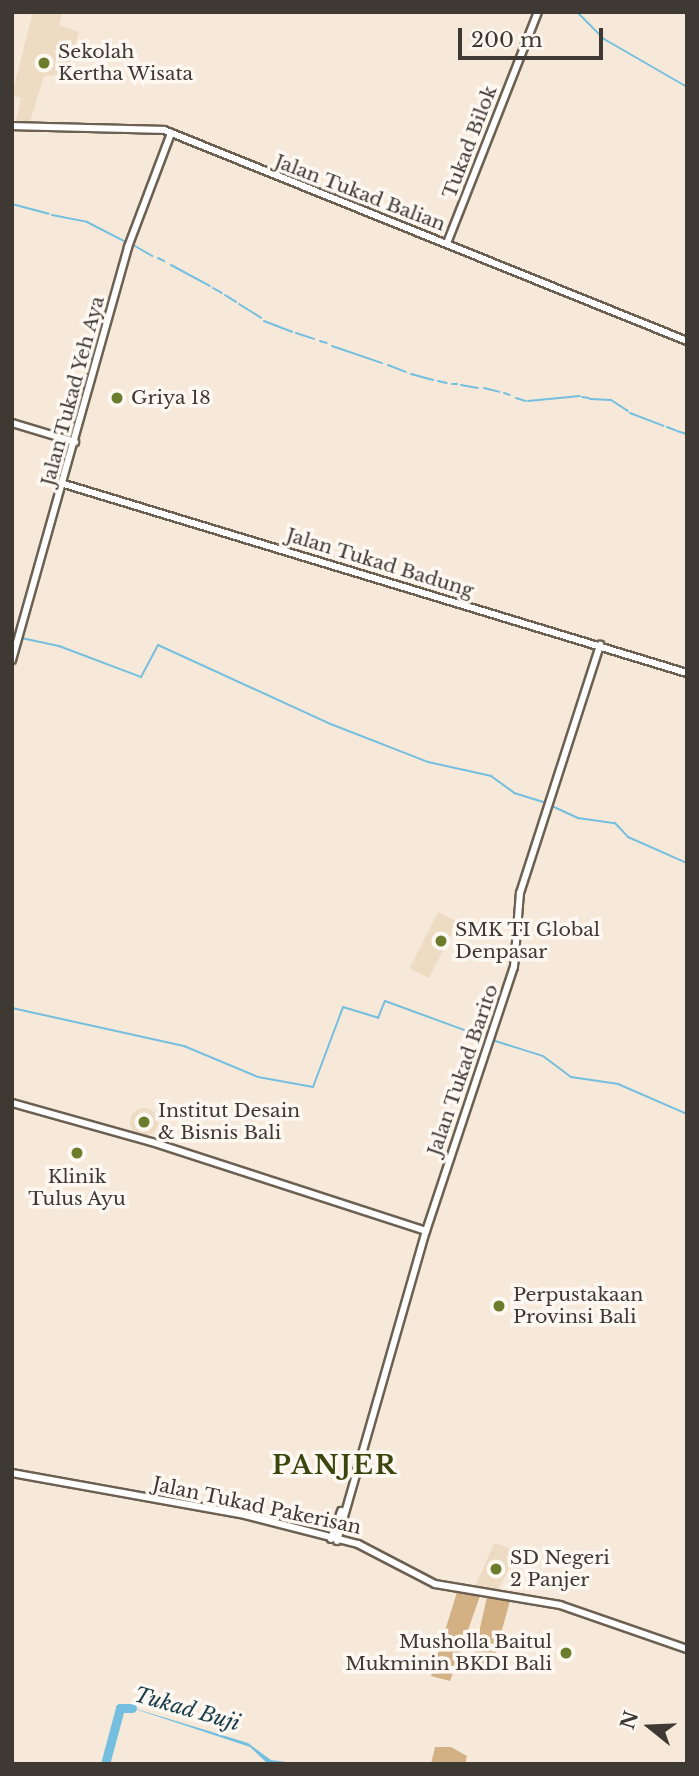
<!DOCTYPE html>
<style>
body{margin:0}
#map{position:relative;width:699px;height:1776px;overflow:hidden;background:#f7e9d9;font-family:"Libre Baskerville",serif}
div>[style]{position:absolute}
.built>*{inset:0;background:#eddbc4;transform-origin:0 0}
.round{border-radius:50%}
.green>*{inset:0;background:#d4b185}
.water>*{inset:0;background:#74bfdf}
.stream>*{height:2px;margin:-1px;padding:0 1px;transform-origin:1px;border-radius:1px;background:#74bfdf}
.river>*{height:9px;margin:-4.5px;padding:0 4.5px;transform-origin:4.5px;border-radius:4.5px;background:#74bfdf}
.roads{filter:drop-shadow(2px 0 #6b6051) drop-shadow(-2px 0 #6b6051) drop-shadow(0 2px #6b6051) drop-shadow(0 -2px #6b6051)}
.minor>*{height:6px;margin:-3px;padding:0 3px;transform-origin:3px;border-radius:3px;background:#fff}
.dots>*{width:19px;height:19px;translate:-50% -50%;box-sizing:border-box;border:4px solid #fdf8f1;border-radius:50%}
span{translate:-50% -50%;white-space:nowrap;text-align:center;line-height:1.15;-webkit-text-stroke:7px #fdf8f1;paint-order:stroke}
.poi-label{font-size:19px;color:#3e3932}
.left{translate:0 -50%;text-align:left}
.right{translate:-100% -50%;text-align:right}
.street-label{font-size:19px;color:#3e3932}
.water-label{font-size:21px;color:#1b3e4c;font-style:italic}
.district-label{font-size:26px;color:#3a460c;font-weight:700;letter-spacing:2px}
.frame{position:absolute;inset:0;border:14px solid #3e3932;pointer-events:none}
.north{position:absolute;left:615px;top:1692px;width:70px;height:70px;-webkit-text-stroke:5px #fdf8f1;paint-order:stroke;rotate:288deg;font-size:19px;font-weight:700;line-height:28px;text-align:center;color:#3e3932}
.north::after{content:'';display:block;margin:auto;width:24px;height:32px;background:#3e3932;clip-path:polygon(50% 0,100% 100%,50% 72%,0 100%)}
.scale{position:absolute;left:458px;top:28px;width:145px;height:32px;box-sizing:border-box;border:4px solid #3e3932;border-top:0;padding-left:9px;font-size:21px;line-height:24px;white-space:nowrap;color:#3e3932;-webkit-text-stroke:5px #fdf8f1;paint-order:stroke}
</style>
<div id="map">
<div class="built">
<div style="clip-path:polygon(23px 12px,63px 12px,59px 25px,79px 32px,66px 75px,44px 76px,29px 125px,15px 125px,21px 98px,12px 95px,32px 15px)"></div>
<div style="left:438px;top:912px;width:22px;height:63px;rotate:27deg"></div>
<div class="round" style="left:130px;top:1108px;width:28px;height:28px"></div>
<div style="clip-path:polygon(494px 1543px,518px 1551px,498px 1590px,475px 1587px)"></div>
</div>
<div class="green">
<div style="clip-path:polygon(457px 1592px,480px 1596px,450px 1681px,431px 1676px)"></div>
<div style="clip-path:polygon(487px 1597px,510px 1601px,491px 1669px,472px 1663px)"></div>
<div style="clip-path:polygon(435px 1747px,451px 1747px,467px 1756px,465px 1764px,431px 1764px)"></div>
</div>
<div class="water">
<div style="clip-path:polygon(120px 1704px,248px 1743px,271px 1760px,302px 1764px,267px 1763px,250px 1747px)"></div>
</div>
<div class="stream">
<div style="left:577px;top:12px;width:38px;rotate:45deg"></div>
<div style="left:604px;top:39px;width:96px;rotate:30deg"></div>
<div style="left:12px;top:204px;width:38px;rotate:15deg"></div>
<div style="left:52px;top:215px;width:36px;rotate:11deg"></div>
<div style="left:87px;top:222px;width:44px;rotate:27.1deg"></div>
<div style="left:135px;top:246px;width:20px;rotate:30deg"></div>
<div style="left:158px;top:258px;width:7px;rotate:27deg"></div>
<div style="left:171px;top:265px;width:44px;rotate:28.3deg"></div>
<div style="left:213px;top:288px;width:10px;rotate:29deg"></div>
<div style="left:225px;top:295px;width:13px;rotate:32deg"></div>
<div style="left:239px;top:304px;width:26px;rotate:32deg"></div>
<div style="left:264px;top:321px;width:30px;rotate:21deg"></div>
<div style="left:296px;top:333px;width:19px;rotate:18deg"></div>
<div style="left:320px;top:341px;width:7px;rotate:16deg"></div>
<div style="left:332px;top:346px;width:53px;rotate:18.8deg"></div>
<div style="left:388px;top:365px;width:19px;rotate:21deg"></div>
<div style="left:411px;top:374px;width:23px;rotate:15deg"></div>
<div style="left:438px;top:381px;width:9px;rotate:13deg"></div>
<div style="left:452px;top:384px;width:5px"></div>
<div style="left:461px;top:385px;width:17px;rotate:10deg"></div>
<div style="left:484px;top:388px;width:16px;rotate:14deg"></div>
<div style="left:504px;top:393px;width:6px;rotate:18deg"></div>
<div style="left:582px;top:397px;width:7px;rotate:8deg"></div>
<div style="left:516px;top:398px;width:10px;rotate:17deg"></div>
<div style="left:590px;top:399px;width:21px;rotate:3deg"></div>
<div style="left:611px;top:400px;width:20px;rotate:33deg"></div>
<div style="left:528px;top:401px;width:52px;rotate:-5.5deg"></div>
<div style="left:630px;top:413px;width:36px;rotate:21deg"></div>
<div style="left:667px;top:427px;width:9px;rotate:21deg"></div>
<div style="left:677px;top:431px;width:10px;rotate:17deg"></div>
<div style="left:12px;top:636px;width:48px;rotate:12deg"></div>
<div style="left:59px;top:646px;width:88px;rotate:20.7deg"></div>
<div style="left:141px;top:677px;width:36px;rotate:-62deg"></div>
<div style="left:158px;top:645px;width:187px;rotate:24.6deg"></div>
<div style="left:328px;top:723px;width:107px;rotate:21.3deg"></div>
<div style="left:428px;top:762px;width:65px;rotate:12.5deg"></div>
<div style="left:491px;top:776px;width:29px;rotate:36deg"></div>
<div style="left:514px;top:793px;width:34px;rotate:17deg"></div>
<div style="left:552px;top:806px;width:29px;rotate:25deg"></div>
<div style="left:578px;top:818px;width:37px;rotate:8deg"></div>
<div style="left:615px;top:823px;width:19px;rotate:47deg"></div>
<div style="left:628px;top:837px;width:64px;rotate:23.8deg"></div>
<div style="left:12px;top:1008px;width:176px;rotate:12.5deg"></div>
<div style="left:184px;top:1046px;width:80px;rotate:22.7deg"></div>
<div style="left:258px;top:1077px;width:56px;rotate:10.3deg"></div>
<div style="left:313px;top:1087px;width:85px;rotate:-69.4deg"></div>
<div style="left:343px;top:1007px;width:37px;rotate:17deg"></div>
<div style="left:378px;top:1018px;width:18px;rotate:-68deg"></div>
<div style="left:385px;top:1001px;width:108px;rotate:20.1deg"></div>
<div style="left:492px;top:1040px;width:53px;rotate:17.4deg"></div>
<div style="left:543px;top:1056px;width:35px;rotate:37deg"></div>
<div style="left:571px;top:1077px;width:48px;rotate:8.5deg"></div>
<div style="left:618px;top:1084px;width:75px;rotate:23.5deg"></div>
</div>
<div class="river">
<div style="left:105px;top:1764px;width:58px;rotate:-75deg"></div>
<div style="left:120px;top:1708px;width:12px"></div>
</div>
<div class="roads">
<div class="minor">
<div style="left:12px;top:126px;width:152px;rotate:1.5deg"></div>
<div style="left:164px;top:130px;width:564px;rotate:21.97deg"></div>
<div style="left:447px;top:243px;width:248px;rotate:-68.5deg"></div>
<div style="left:12px;top:423px;width:66px;rotate:16.8deg"></div>
<div style="left:64px;top:484px;width:651px;rotate:16.88deg"></div>
<div style="left:12px;top:660px;width:429px;rotate:-74.3deg"></div>
<div style="left:128px;top:247px;width:122px;rotate:-69.3deg"></div>
<div style="left:12px;top:1103px;width:145px;rotate:15.6deg"></div>
<div style="left:152px;top:1142px;width:288px;rotate:18deg"></div>
<div style="left:12px;top:1473px;width:237px;rotate:10.2deg"></div>
<div style="left:245px;top:1515px;width:117px;rotate:14.4deg"></div>
<div style="left:358px;top:1544px;width:87px;rotate:27.5deg"></div>
<div style="left:435px;top:1584px;width:127px;rotate:9.5deg"></div>
<div style="left:560px;top:1605px;width:134px;rotate:19.1deg"></div>
<div style="left:331px;top:1539px;width:30px;rotate:-70deg"></div>
<div style="left:337px;top:1541px;width:323px;rotate:-74deg"></div>
<div style="left:426px;top:1231px;width:278px;rotate:-71.6deg"></div>
<div style="left:514px;top:967px;width:74px;rotate:-85.4deg"></div>
<div style="left:520px;top:893px;width:261px;rotate:-72.1deg"></div>
</div>
</div>
<div class="dots">
<div style="left:44px;top:63px;background:#6b7d2d"></div>
<div style="left:117px;top:398px;background:#6b7d2d"></div>
<div style="left:441px;top:941px;background:#6b7d2d"></div>
<div style="left:144px;top:1122px;background:#6b7d2d"></div>
<div style="left:77px;top:1153px;background:#6b7d2d"></div>
<div style="left:499px;top:1306px;background:#6b7d2d"></div>
<div style="left:496px;top:1569px;background:#6b7d2d"></div>
<div style="left:566px;top:1653px;background:#6b7d2d"></div>
</div>
<div class="poi-label">
<span class="left" style="left:58px;top:63px">Sekolah<br>Kertha Wisata</span>
<span class="left" style="left:131px;top:398px">Griya 18</span>
<span class="left" style="left:455px;top:941px">SMK TI Global<br>Denpasar</span>
<span class="left" style="left:158px;top:1122px">Institut Desain<br>&amp; Bisnis Bali</span>
<span style="left:77px;top:1188px">Klinik<br>Tulus Ayu</span>
<span class="left" style="left:513px;top:1306px">Perpustakaan<br>Provinsi Bali</span>
<span class="left" style="left:510px;top:1569px">SD Negeri<br>2 Panjer</span>
<span class="right" style="left:552px;top:1653px">Musholla Baitul<br>Mukminin BKDI Bali</span>
</div>
<div class="street-label">
<span style="left:470px;top:142px;rotate:-69deg">Tukad Bilok</span>
<span style="left:360px;top:193px;rotate:21deg">Jalan Tukad Balian</span>
<span style="left:73px;top:391px;rotate:-75deg">Jalan Tukad Yeh Aya</span>
<span style="left:380px;top:563px;rotate:17deg">Jalan Tukad Badung</span>
<span style="left:463px;top:1070px;rotate:-71deg">Jalan Tukad Barito</span>
<span style="left:257px;top:1506px;rotate:12deg">Jalan Tukad Pakerisan</span>
</div>
<div class="water-label">
<span style="left:187px;top:1709px;rotate:16deg">Tukad Buji</span>
</div>
<div class="district-label">
<span style="left:335px;top:1466px">PANJER</span>
</div>
<div class="frame"></div>
<div class="north">N</div>
<div class="scale">200 m</div>
</div>
